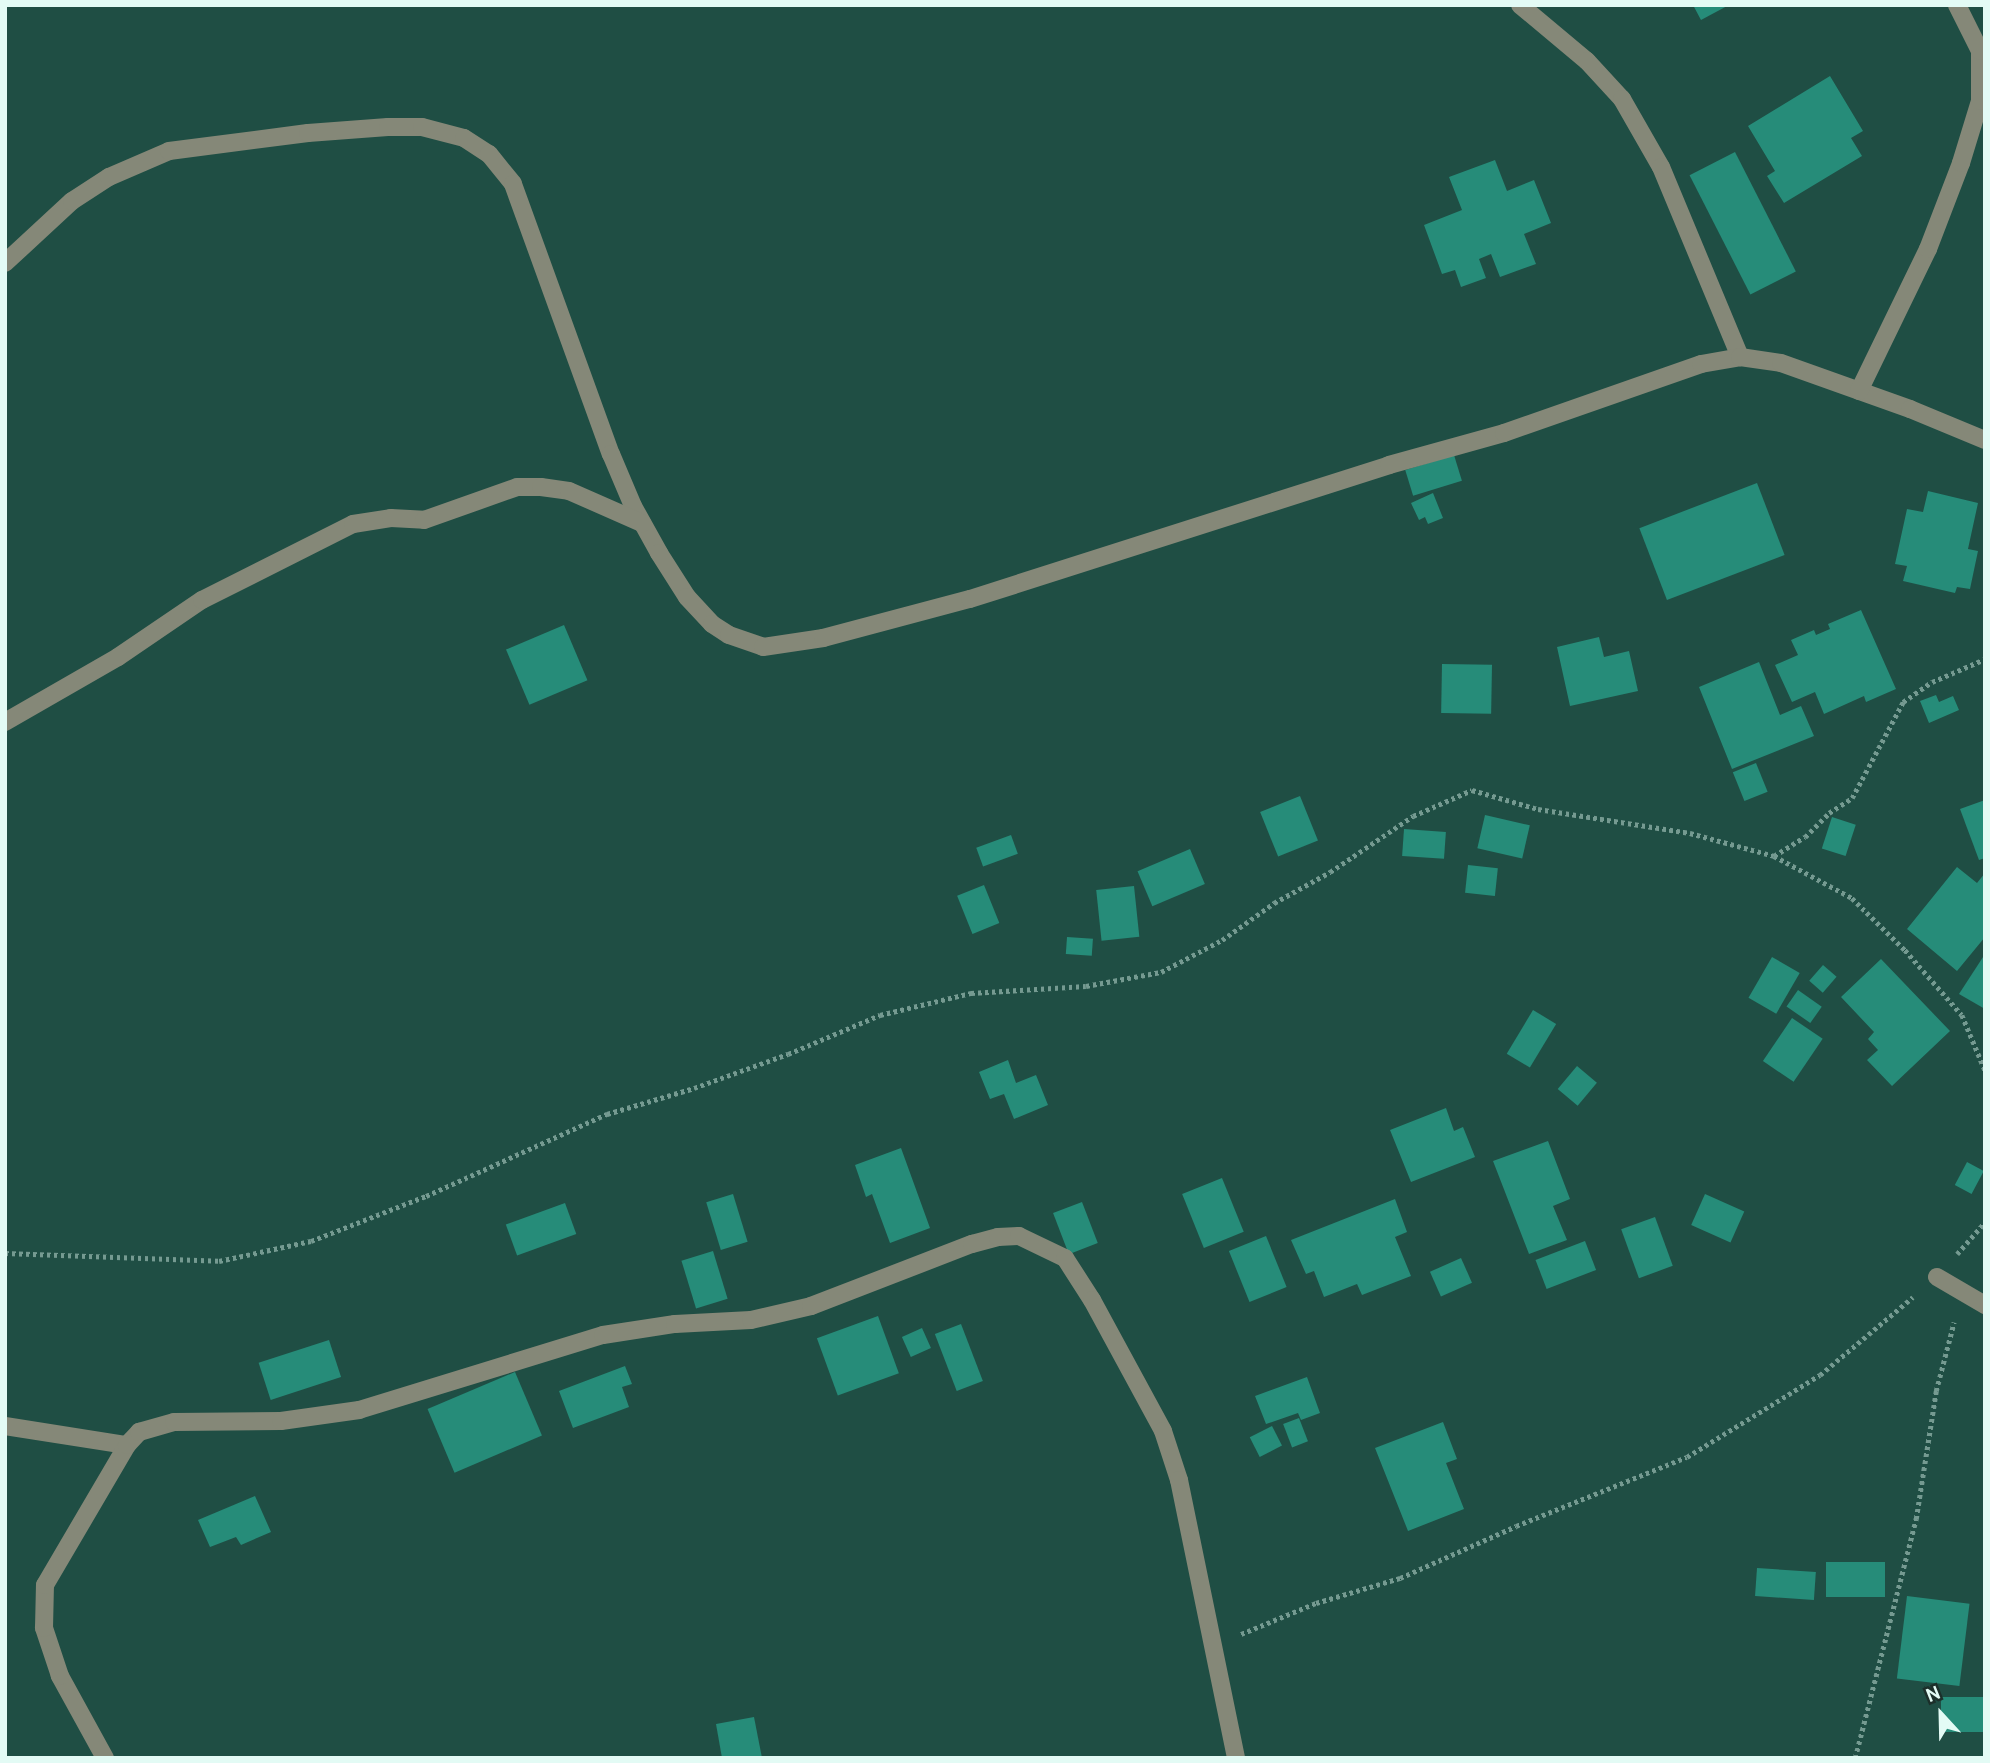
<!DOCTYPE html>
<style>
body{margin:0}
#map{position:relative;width:1990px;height:1763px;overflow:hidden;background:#1f4e44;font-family:Cabin,sans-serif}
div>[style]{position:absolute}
.building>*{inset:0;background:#268c79;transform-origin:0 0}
.path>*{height:4.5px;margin-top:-2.25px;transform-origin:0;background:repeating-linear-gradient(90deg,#759a91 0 3.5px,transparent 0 7px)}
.minor>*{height:18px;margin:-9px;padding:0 9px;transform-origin:9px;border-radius:9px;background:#858878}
span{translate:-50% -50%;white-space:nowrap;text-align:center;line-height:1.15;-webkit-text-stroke:5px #1c2f2a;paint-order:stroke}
.frame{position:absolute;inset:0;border:7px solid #e3fbf5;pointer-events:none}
.north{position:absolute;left:1906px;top:1679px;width:70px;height:70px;-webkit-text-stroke:5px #1c2f2a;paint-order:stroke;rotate:338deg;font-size:19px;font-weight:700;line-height:28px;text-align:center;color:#e3fbf5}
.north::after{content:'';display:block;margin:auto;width:24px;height:32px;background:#e3fbf5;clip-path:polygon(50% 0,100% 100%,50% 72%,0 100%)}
</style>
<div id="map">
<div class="building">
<div style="clip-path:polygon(1693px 5px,1729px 5px,1701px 20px)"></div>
<div style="clip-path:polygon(1830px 76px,1863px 131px,1851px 138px,1862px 156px,1784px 203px,1767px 176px,1775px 171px,1748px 126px)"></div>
<div style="left:1735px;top:152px;width:134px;height:51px;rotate:63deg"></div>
<div style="clip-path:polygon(1495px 160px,1507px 191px,1534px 180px,1551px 223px,1524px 234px,1536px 264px,1500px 277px,1491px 254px,1479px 259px,1486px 278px,1461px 287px,1455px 270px,1442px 274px,1424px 225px,1462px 210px,1449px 177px)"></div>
<div style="left:1454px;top:455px;width:27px;height:51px;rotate:73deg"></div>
<div style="left:1757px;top:483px;width:77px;height:126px;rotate:69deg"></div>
<div style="clip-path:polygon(1928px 491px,1978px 503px,1968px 549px,1978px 551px,1970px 589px,1957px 587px,1955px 593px,1903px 581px,1907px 566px,1895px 564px,1907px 509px,1923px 512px)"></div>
<div style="clip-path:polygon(1433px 493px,1443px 518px,1428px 524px,1425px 517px,1419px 520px,1411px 503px)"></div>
<div style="clip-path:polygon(1861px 610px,1896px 689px,1866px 702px,1864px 696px,1824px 714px,1815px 692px,1792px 702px,1775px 665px,1798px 655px,1791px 640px,1814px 630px,1816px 635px,1830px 629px,1828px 624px)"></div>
<div style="left:564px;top:625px;width:60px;height:63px;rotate:67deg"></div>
<div style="clip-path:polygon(1599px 637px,1604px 657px,1629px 651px,1638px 691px,1570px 706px,1557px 647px)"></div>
<div style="clip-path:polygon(1759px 662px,1780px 715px,1801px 706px,1814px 736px,1732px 769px,1699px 687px)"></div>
<div style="left:1442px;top:664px;width:50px;height:49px;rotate:1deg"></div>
<div style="clip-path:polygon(1936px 695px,1939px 702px,1953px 696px,1959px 710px,1929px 723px,1920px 701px)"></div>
<div style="left:1756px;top:763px;width:31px;height:25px;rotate:68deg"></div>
<div style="left:1300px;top:796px;width:48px;height:43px;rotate:68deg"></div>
<div style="clip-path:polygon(1985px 800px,1985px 858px,1979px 860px,1960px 809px)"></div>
<div style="left:1485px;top:815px;width:46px;height:34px;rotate:13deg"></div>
<div style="left:1832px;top:817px;width:25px;height:33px;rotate:18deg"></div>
<div style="left:1404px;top:829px;width:42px;height:27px;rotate:4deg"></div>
<div style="left:1011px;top:835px;width:20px;height:37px;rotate:70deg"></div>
<div style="left:1190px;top:849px;width:38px;height:57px;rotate:67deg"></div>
<div style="left:1468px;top:865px;width:30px;height:28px;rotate:6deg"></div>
<div style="clip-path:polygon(1957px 867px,1977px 883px,1985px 873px,1985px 937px,1957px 971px,1907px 929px)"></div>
<div style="left:984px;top:885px;width:41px;height:29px;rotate:68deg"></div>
<div style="left:1134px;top:886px;width:51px;height:38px;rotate:84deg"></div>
<div style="left:1067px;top:937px;width:26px;height:17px;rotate:4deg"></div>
<div style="clip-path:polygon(1985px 954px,1985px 1009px,1959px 994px)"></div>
<div style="left:1772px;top:957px;width:32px;height:47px;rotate:30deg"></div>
<div style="clip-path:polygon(1881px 959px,1950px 1031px,1892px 1086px,1867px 1060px,1878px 1050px,1868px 1039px,1874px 1032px,1841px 997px)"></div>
<div style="left:1823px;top:965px;width:18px;height:21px;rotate:41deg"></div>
<div style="left:1798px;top:990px;width:29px;height:20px;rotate:35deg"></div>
<div style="left:1533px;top:1010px;width:27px;height:51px;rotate:31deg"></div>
<div style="left:1792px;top:1018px;width:37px;height:52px;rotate:34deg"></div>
<div style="clip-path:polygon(1008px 1060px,1016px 1083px,1036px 1075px,1048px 1105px,1014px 1119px,1004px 1094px,990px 1099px,979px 1072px)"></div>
<div style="left:1577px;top:1066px;width:26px;height:30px;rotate:40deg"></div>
<div style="clip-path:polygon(1446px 1108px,1454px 1131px,1463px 1127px,1475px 1157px,1411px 1182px,1390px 1130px)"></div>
<div style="clip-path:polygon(1548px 1141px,1570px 1199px,1553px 1206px,1567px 1240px,1529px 1254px,1493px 1161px)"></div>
<div style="clip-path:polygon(901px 1148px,930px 1228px,890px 1243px,872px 1194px,866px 1197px,855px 1165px)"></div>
<div style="left:1967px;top:1162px;width:19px;height:26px;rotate:28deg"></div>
<div style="left:1222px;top:1178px;width:58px;height:43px;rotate:68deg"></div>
<div style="left:733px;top:1194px;width:50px;height:28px;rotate:73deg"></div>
<div style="left:1705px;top:1194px;width:43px;height:34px;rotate:24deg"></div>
<div style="clip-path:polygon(1395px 1199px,1407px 1232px,1395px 1237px,1411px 1276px,1362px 1295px,1357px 1284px,1324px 1297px,1314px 1271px,1306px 1274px,1291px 1240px)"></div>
<div style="left:1082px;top:1202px;width:44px;height:31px;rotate:69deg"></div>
<div style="left:565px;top:1203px;width:33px;height:63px;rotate:70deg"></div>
<div style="left:1655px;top:1217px;width:52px;height:36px;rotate:70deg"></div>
<div style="left:1266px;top:1236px;width:55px;height:40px;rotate:68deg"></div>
<div style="left:1585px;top:1241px;width:31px;height:53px;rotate:69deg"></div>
<div style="left:713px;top:1251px;width:50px;height:33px;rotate:73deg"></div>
<div style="left:1461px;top:1258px;width:27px;height:34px;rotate:66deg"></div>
<div style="left:878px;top:1316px;width:61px;height:65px;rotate:70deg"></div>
<div style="left:961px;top:1324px;width:61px;height:28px;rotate:69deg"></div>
<div style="left:922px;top:1328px;width:22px;height:22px;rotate:66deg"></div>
<div style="left:329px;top:1340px;width:39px;height:74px;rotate:72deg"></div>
<div style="clip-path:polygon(625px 1366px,632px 1384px,622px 1387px,629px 1407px,573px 1428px,559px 1391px)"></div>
<div style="left:515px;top:1372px;width:69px;height:95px;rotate:67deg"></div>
<div style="clip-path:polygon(1307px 1377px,1320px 1413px,1301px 1420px,1298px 1413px,1266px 1424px,1255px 1396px)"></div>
<div style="left:1299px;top:1418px;width:25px;height:17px;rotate:69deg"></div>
<div style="clip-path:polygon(1443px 1422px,1457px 1459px,1446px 1463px,1464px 1509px,1408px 1531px,1375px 1448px)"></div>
<div style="left:1272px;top:1426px;width:22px;height:25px;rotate:63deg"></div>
<div style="clip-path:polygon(255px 1496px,271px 1532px,241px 1545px,236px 1537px,210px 1547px,198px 1520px)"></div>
<div style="left:1885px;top:1562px;width:35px;height:59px;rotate:90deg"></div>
<div style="left:1757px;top:1568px;width:59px;height:28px;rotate:4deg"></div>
<div style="left:1907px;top:1596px;width:63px;height:83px;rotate:7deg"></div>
<div style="left:1985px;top:1697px;width:35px;height:44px;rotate:90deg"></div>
<div style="clip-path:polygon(754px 1717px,762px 1758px,722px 1758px,716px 1724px)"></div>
</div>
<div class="path">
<div style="left:1774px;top:856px;width:89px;rotate:28.3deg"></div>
<div style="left:1852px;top:898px;width:74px;rotate:44.5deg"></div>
<div style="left:1905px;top:950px;width:86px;rotate:48.8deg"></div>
<div style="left:1962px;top:1015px;width:60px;rotate:67.3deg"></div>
<div style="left:5px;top:1253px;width:214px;rotate:2.1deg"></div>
<div style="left:219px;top:1261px;width:94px;rotate:-12.3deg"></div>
<div style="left:311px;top:1241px;width:123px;rotate:-21.4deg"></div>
<div style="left:426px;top:1196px;width:199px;rotate:-24.4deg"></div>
<div style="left:607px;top:1114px;width:91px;rotate:-16.6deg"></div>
<div style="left:694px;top:1088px;width:100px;rotate:-19.9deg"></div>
<div style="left:788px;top:1054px;width:100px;rotate:-23deg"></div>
<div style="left:880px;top:1015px;width:94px;rotate:-13.6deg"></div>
<div style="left:971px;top:993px;width:115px;rotate:-3.5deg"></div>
<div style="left:1086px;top:986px;width:76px;rotate:-10.6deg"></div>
<div style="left:1161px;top:972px;width:69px;rotate:-27.7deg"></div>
<div style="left:1222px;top:940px;width:64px;rotate:-35.4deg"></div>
<div style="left:1274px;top:903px;width:64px;rotate:-29deg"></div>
<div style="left:1330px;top:872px;width:100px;rotate:-34deg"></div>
<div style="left:1413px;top:816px;width:64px;rotate:-23.8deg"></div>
<div style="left:1472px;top:790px;width:69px;rotate:16.1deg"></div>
<div style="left:1538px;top:809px;width:154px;rotate:9deg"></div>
<div style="left:1690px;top:833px;width:87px;rotate:15.3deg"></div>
<div style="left:1774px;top:856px;width:36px;rotate:-32deg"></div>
<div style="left:1805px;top:837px;width:34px;rotate:-45deg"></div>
<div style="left:1829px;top:813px;width:27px;rotate:-33deg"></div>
<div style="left:1852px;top:798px;width:109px;rotate:-62deg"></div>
<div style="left:1903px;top:702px;width:35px;rotate:-35deg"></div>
<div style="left:1932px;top:682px;width:58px;rotate:-23.5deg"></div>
<div style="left:1957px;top:1254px;width:43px;rotate:-48.8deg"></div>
<div style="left:1241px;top:1634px;width:81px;rotate:-22.5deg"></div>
<div style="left:1316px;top:1603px;width:88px;rotate:-16.6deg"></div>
<div style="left:1400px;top:1578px;width:127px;rotate:-24.1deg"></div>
<div style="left:1516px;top:1526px;width:184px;rotate:-22deg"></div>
<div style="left:1687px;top:1457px;width:156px;rotate:-31.7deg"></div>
<div style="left:1820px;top:1375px;width:121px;rotate:-40deg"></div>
<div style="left:1855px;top:1758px;width:247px;rotate:-75.7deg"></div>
<div style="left:1916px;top:1519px;width:130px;rotate:-81.1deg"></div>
<div style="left:1936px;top:1391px;width:71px;rotate:-75.4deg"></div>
</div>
<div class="minor">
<div style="left:1520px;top:5px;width:87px;rotate:39.9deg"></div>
<div style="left:1587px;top:61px;width:52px;rotate:47.4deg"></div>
<div style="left:1622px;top:99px;width:78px;rotate:60.2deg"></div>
<div style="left:1661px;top:167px;width:206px;rotate:67.4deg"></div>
<div style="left:5px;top:263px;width:91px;rotate:-42.8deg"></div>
<div style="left:72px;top:201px;width:44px;rotate:-33deg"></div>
<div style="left:109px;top:177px;width:65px;rotate:-23.4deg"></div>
<div style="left:169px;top:151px;width:140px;rotate:-7.4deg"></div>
<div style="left:308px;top:133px;width:80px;rotate:-4.3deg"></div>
<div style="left:388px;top:127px;width:34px"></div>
<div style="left:422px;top:127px;width:43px;rotate:14.7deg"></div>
<div style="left:464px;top:138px;width:30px;rotate:33deg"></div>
<div style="left:489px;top:154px;width:38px;rotate:51deg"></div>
<div style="left:513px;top:184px;width:287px;rotate:70.1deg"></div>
<div style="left:611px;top:454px;width:56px;rotate:67.1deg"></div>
<div style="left:633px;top:506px;width:54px;rotate:61deg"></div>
<div style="left:659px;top:553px;width:52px;rotate:57.5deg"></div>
<div style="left:687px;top:597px;width:37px;rotate:47deg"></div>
<div style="left:712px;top:624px;width:20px;rotate:33deg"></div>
<div style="left:729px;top:635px;width:36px;rotate:19deg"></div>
<div style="left:763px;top:647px;width:61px;rotate:-8.5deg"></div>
<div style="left:823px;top:638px;width:152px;rotate:-14.9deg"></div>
<div style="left:970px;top:599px;width:440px;rotate:-17.7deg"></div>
<div style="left:1389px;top:465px;width:119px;rotate:-15.5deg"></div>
<div style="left:1504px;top:433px;width:209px;rotate:-19.3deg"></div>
<div style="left:1701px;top:364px;width:40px;rotate:-10deg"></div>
<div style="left:1740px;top:357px;width:41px;rotate:8.3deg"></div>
<div style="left:1781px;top:363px;width:137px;rotate:19.6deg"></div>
<div style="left:1910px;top:409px;width:81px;rotate:22.5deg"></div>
<div style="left:1859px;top:391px;width:158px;rotate:-64.1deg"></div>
<div style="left:1928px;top:249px;width:92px;rotate:-69deg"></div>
<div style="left:1961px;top:163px;width:65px;rotate:-73deg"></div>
<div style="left:1980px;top:101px;width:50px;rotate:-90deg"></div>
<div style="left:1980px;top:51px;width:51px;rotate:-116.6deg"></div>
<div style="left:5px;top:722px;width:130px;rotate:-29.9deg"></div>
<div style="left:118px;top:657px;width:102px;rotate:-34.2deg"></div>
<div style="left:202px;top:600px;width:169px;rotate:-26.7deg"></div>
<div style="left:353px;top:524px;width:38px;rotate:-9deg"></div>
<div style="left:391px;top:518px;width:33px;rotate:3deg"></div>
<div style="left:424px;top:520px;width:99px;rotate:-19.5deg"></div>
<div style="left:517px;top:487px;width:24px"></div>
<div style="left:541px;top:487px;width:28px;rotate:8deg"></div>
<div style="left:569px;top:491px;width:80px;rotate:23.7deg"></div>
<div style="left:1937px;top:1277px;width:56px;rotate:30.3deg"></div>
<div style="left:5px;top:1426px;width:123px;rotate:8.9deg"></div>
<div style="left:105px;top:1758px;width:94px;rotate:-118.8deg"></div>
<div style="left:60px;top:1676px;width:51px;rotate:-108.4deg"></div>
<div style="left:44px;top:1628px;width:43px;rotate:-88.7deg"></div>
<div style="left:45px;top:1585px;width:162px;rotate:-59.6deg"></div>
<div style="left:127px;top:1445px;width:18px;rotate:-47deg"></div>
<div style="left:139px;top:1432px;width:36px;rotate:-16deg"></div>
<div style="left:174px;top:1422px;width:107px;rotate:-0.5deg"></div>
<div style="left:281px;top:1421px;width:79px;rotate:-8deg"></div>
<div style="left:359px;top:1410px;width:255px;rotate:-17.1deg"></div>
<div style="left:603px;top:1335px;width:73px;rotate:-8.7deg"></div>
<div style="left:675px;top:1324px;width:76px;rotate:-3deg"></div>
<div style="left:751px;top:1320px;width:62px;rotate:-13.1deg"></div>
<div style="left:811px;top:1306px;width:173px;rotate:-21.1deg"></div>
<div style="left:972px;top:1244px;width:27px;rotate:-15deg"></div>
<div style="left:998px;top:1237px;width:21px;rotate:-3deg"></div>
<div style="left:1019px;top:1236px;width:51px;rotate:25.6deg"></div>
<div style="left:1065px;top:1258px;width:50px;rotate:57.3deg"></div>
<div style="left:1092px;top:1300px;width:149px;rotate:61.5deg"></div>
<div style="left:1163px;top:1431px;width:52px;rotate:71.9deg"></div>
<div style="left:1179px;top:1480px;width:284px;rotate:78.4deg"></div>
</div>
<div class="frame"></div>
<div class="north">N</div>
</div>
